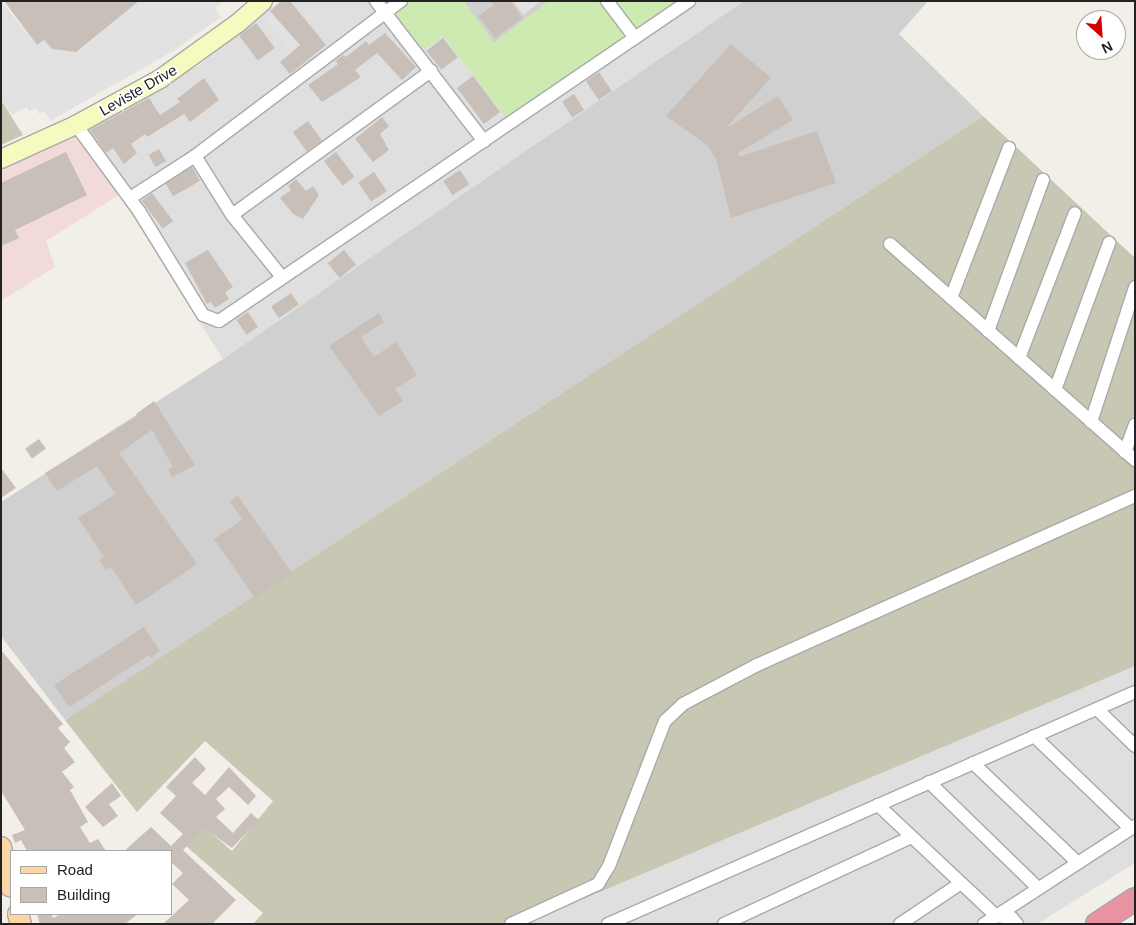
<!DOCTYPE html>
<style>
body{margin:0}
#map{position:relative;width:1136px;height:925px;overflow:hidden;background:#f2efe9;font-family:Arial,sans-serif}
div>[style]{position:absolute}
.residential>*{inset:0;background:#e0dfdf}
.commercial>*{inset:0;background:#f2dad9}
.religious>*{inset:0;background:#d0d0d0}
.construction>*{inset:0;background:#c7c7b4}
.grass>*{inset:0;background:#cdebb0}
.parking>*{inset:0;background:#e2e2e2;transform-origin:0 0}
.building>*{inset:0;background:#c7bfb8;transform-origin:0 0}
.roads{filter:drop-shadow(1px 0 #a9a9a9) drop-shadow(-1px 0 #a9a9a9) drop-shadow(0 1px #a9a9a9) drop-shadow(0 -1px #a9a9a9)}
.street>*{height:12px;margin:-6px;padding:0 6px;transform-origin:6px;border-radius:6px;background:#fff}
.secondary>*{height:18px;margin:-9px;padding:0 9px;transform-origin:9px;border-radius:9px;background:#f7fabf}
.primary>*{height:20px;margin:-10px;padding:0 10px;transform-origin:10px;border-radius:10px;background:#fcd6a4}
.highway>*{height:22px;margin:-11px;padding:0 11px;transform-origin:11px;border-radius:11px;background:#e892a2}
span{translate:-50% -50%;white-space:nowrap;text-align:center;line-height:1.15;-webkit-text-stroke:4px #fff;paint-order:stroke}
.street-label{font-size:15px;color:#222}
.frame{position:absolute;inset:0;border:2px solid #222;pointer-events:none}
.legend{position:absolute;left:10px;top:850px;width:162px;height:65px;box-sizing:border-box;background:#fff;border:1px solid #a7a7a7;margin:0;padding:6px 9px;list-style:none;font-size:15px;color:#222}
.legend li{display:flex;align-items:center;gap:10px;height:25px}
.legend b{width:25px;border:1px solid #a7a7a7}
.north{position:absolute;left:1076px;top:10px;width:50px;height:50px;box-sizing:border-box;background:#fff;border:1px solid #a7a7a7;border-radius:50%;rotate:154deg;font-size:14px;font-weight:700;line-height:20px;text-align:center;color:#222}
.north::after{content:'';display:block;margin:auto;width:18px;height:22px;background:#d40000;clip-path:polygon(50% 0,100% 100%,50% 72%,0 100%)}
</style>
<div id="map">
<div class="residential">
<div style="clip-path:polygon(280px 1px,744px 1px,223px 359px,119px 195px,74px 134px,198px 66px)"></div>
<div style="clip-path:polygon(1135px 666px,1135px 863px,1037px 924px,524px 924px)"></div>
</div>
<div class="commercial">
<div style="clip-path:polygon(74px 134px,119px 195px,46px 241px,55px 267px,1px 301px,1px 164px)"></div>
</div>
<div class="religious">
<div style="clip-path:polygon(464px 1px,549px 1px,494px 43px)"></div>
<div style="clip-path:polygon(744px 1px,928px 1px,899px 34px,983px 116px,65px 720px,1px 636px,1px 502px,223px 359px)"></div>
</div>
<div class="construction">
<div style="clip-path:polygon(1px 100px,23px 135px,1px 145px)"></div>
<div style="clip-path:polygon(983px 116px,1135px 258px,1135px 666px,524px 924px,253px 924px,263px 913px,186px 846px,202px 825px,232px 851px,273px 801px,205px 741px,137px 812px,65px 720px)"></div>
</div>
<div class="grass">
<div style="clip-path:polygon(409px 1px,464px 1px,494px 43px,549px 1px,602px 1px,626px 38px,506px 118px,443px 36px,426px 48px,420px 48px,394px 14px)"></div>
<div style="clip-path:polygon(616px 1px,675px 1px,676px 2px,674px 7px,637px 29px)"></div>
</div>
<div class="parking">
<div style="clip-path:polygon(1px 1px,37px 45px,44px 40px,52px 49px,76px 52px,139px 1px,224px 1px,215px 8px,221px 17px,175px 50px,50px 121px,45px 111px,39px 114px,36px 108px,29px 111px,27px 107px,12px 115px,1px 100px)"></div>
<div style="clip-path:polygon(513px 1px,541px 1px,523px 15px)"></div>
<div style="left:271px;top:11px;width:45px;height:10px;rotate:50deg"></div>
</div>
<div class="building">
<div style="clip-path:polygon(4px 1px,139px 1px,76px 52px,52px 49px,44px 40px,37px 45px)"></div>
<div style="clip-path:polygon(282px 1px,290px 1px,326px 45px,290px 74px,280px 62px,300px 45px,270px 11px)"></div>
<div style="clip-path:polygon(491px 1px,510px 1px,523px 18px,495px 38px,478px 16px,494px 5px)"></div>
<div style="left:256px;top:23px;width:31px;height:21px;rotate:53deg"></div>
<div style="clip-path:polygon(385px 33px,416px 67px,402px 80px,377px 53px,355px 70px,361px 77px,322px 102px,308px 85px,338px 64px,335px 61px,343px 55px,346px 57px,366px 41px,369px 45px)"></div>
<div style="left:443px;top:38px;width:24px;height:21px;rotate:52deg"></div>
<div style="clip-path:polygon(731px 44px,771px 78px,725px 129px,778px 96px,793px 120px,738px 153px,739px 157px,817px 131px,836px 183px,731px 218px,716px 159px,707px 145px,666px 116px)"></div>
<div style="left:599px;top:72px;width:23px;height:16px;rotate:56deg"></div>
<div style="left:473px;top:76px;width:45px;height:20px;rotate:53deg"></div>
<div style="clip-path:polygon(204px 78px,219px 100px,190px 122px,184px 114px,147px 137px,145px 134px,131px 144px,137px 153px,124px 164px,113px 148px,106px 153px,90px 130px,149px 98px,160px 115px,180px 102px,177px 99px)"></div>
<div style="left:574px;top:94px;width:19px;height:14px;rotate:58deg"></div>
<div style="clip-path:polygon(382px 117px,389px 126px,380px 134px,389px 150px,373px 162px,355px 139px)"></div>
<div style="left:308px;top:121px;width:24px;height:19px;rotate:54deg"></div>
<div style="left:159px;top:149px;width:14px;height:12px;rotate:60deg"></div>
<div style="clip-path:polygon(66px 152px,87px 195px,15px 230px,19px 238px,1px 246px,1px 183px)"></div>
<div style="left:336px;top:152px;width:31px;height:15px;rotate:53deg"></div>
<div style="left:192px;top:167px;width:16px;height:31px;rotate:60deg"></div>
<div style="left:460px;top:170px;width:17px;height:20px;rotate:57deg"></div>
<div style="left:374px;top:172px;width:23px;height:19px;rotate:56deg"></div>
<div style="clip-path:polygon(296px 179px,306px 191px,313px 186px,319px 195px,303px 219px,293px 214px,280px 198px,291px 190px,288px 186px)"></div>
<div style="left:152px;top:193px;width:35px;height:13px;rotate:53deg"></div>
<div style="clip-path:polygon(208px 250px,233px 287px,225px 292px,229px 299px,215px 308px,211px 302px,207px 304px,185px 263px)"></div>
<div style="left:344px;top:250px;width:19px;height:21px;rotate:51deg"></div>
<div style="left:291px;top:293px;width:14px;height:24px;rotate:56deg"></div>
<div style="left:248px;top:312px;width:18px;height:14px;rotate:56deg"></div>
<div style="clip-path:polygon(379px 313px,384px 322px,361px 337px,374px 357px,396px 342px,417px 375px,395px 389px,403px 401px,379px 416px,329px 346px)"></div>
<div style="clip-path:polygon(154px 401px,195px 465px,172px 477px,168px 470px,173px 467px,152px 430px,119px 453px,197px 564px,136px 605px,111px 567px,106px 570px,99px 560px,104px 557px,78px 518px,115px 494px,97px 466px,57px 491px,45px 473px,137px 416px,136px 414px)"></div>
<div style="left:39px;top:439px;width:12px;height:17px;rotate:55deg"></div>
<div style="clip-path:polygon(1px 468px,16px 488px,1px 498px)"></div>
<div style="clip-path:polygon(238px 496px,292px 573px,255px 598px,214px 539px,242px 520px,230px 501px)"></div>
<div style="clip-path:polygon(144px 627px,160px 651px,151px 658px,149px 655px,69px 707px,54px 685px)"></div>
<div style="clip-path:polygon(1px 650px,63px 724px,58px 728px,70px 742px,64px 748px,75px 762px,62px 772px,74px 787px,70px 790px,88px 822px,80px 827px,90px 843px,98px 839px,106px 851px,27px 851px,21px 840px,15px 843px,12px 835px,25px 830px,1px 791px)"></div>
<div style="clip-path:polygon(195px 757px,206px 769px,192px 783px,205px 795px,229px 767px,256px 796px,248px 805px,229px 787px,216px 799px,225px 809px,216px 817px,233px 833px,251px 813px,259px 820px,232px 848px,204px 828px,183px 850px,236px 900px,212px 924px,163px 924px,189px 900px,172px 884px,183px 873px,171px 862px,171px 851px,124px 851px,151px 827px,171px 846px,183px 834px,160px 813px,176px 796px,166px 787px)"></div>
<div style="clip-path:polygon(112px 783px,121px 796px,109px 804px,118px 816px,103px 827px,85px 807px)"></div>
<div style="clip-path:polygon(37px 914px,51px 914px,53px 918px,61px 914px,138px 914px,125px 924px,40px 924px)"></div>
</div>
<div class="roads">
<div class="street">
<div style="left:376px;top:1px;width:177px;rotate:52.4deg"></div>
<div style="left:607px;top:1px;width:46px;rotate:52.9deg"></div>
<div style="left:76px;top:125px;width:107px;rotate:53.8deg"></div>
<div style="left:139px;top:211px;width:122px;rotate:58.4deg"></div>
<div style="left:203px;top:315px;width:17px;rotate:21deg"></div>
<div style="left:219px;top:321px;width:569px;rotate:-34.25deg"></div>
<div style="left:195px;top:156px;width:70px;rotate:57.9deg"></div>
<div style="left:232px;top:215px;width:78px;rotate:51.2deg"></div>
<div style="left:130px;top:198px;width:77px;rotate:-32.9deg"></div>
<div style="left:195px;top:156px;width:258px;rotate:-37deg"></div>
<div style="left:232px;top:215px;width:246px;rotate:-35.9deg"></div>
<div style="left:890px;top:244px;width:327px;rotate:41.4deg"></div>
<div style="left:951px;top:298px;width:161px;rotate:-68.9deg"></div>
<div style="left:988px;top:331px;width:161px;rotate:-70deg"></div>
<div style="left:1019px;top:358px;width:155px;rotate:-68.9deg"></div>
<div style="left:1055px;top:390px;width:157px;rotate:-69.8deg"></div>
<div style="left:1091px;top:422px;width:142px;rotate:-71.9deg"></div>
<div style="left:1125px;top:452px;width:29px;rotate:-70deg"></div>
<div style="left:1097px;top:709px;width:53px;rotate:44.2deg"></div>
<div style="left:1034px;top:736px;width:134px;rotate:43.8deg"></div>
<div style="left:973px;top:763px;width:145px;rotate:43.6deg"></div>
<div style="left:929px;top:782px;width:152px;rotate:44.2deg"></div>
<div style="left:878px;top:805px;width:162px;rotate:43.2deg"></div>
<div style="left:996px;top:916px;width:16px;rotate:7deg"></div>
<div style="left:1012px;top:918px;width:8px;rotate:50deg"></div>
<div style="left:511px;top:924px;width:96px;rotate:-24.7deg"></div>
<div style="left:598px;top:884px;width:21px;rotate:-59deg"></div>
<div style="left:609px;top:866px;width:155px;rotate:-68.9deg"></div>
<div style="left:665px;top:721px;width:25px;rotate:-43deg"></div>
<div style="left:683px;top:704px;width:84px;rotate:-27.8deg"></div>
<div style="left:757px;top:665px;width:414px;rotate:-24.1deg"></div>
<div style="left:608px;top:924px;width:576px;rotate:-23.76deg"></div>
<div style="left:724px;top:924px;width:206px;rotate:-24.9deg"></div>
<div style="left:900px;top:924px;width:73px;rotate:-33.9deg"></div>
<div style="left:984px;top:924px;width:180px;rotate:-33deg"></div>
</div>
<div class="secondary">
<div style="left:1px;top:159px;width:82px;rotate:-24.4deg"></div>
<div style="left:76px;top:125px;width:96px;rotate:-28.7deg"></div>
<div style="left:160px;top:79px;width:96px;rotate:-35.7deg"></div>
<div style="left:238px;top:23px;width:33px;rotate:-41deg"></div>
</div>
<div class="primary">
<div style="left:1px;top:847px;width:41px;rotate:76deg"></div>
<div style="left:18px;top:914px;width:10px;rotate:73deg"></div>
</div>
<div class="highway">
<div style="left:1097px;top:924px;width:45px;rotate:-33.3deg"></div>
</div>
</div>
<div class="street-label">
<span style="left:138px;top:90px;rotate:-30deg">Leviste Drive</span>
</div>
<div class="frame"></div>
<ul class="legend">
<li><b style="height:6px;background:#fcd6a4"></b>Road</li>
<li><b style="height:14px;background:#c7bfb8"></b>Building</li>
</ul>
<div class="north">N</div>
</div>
